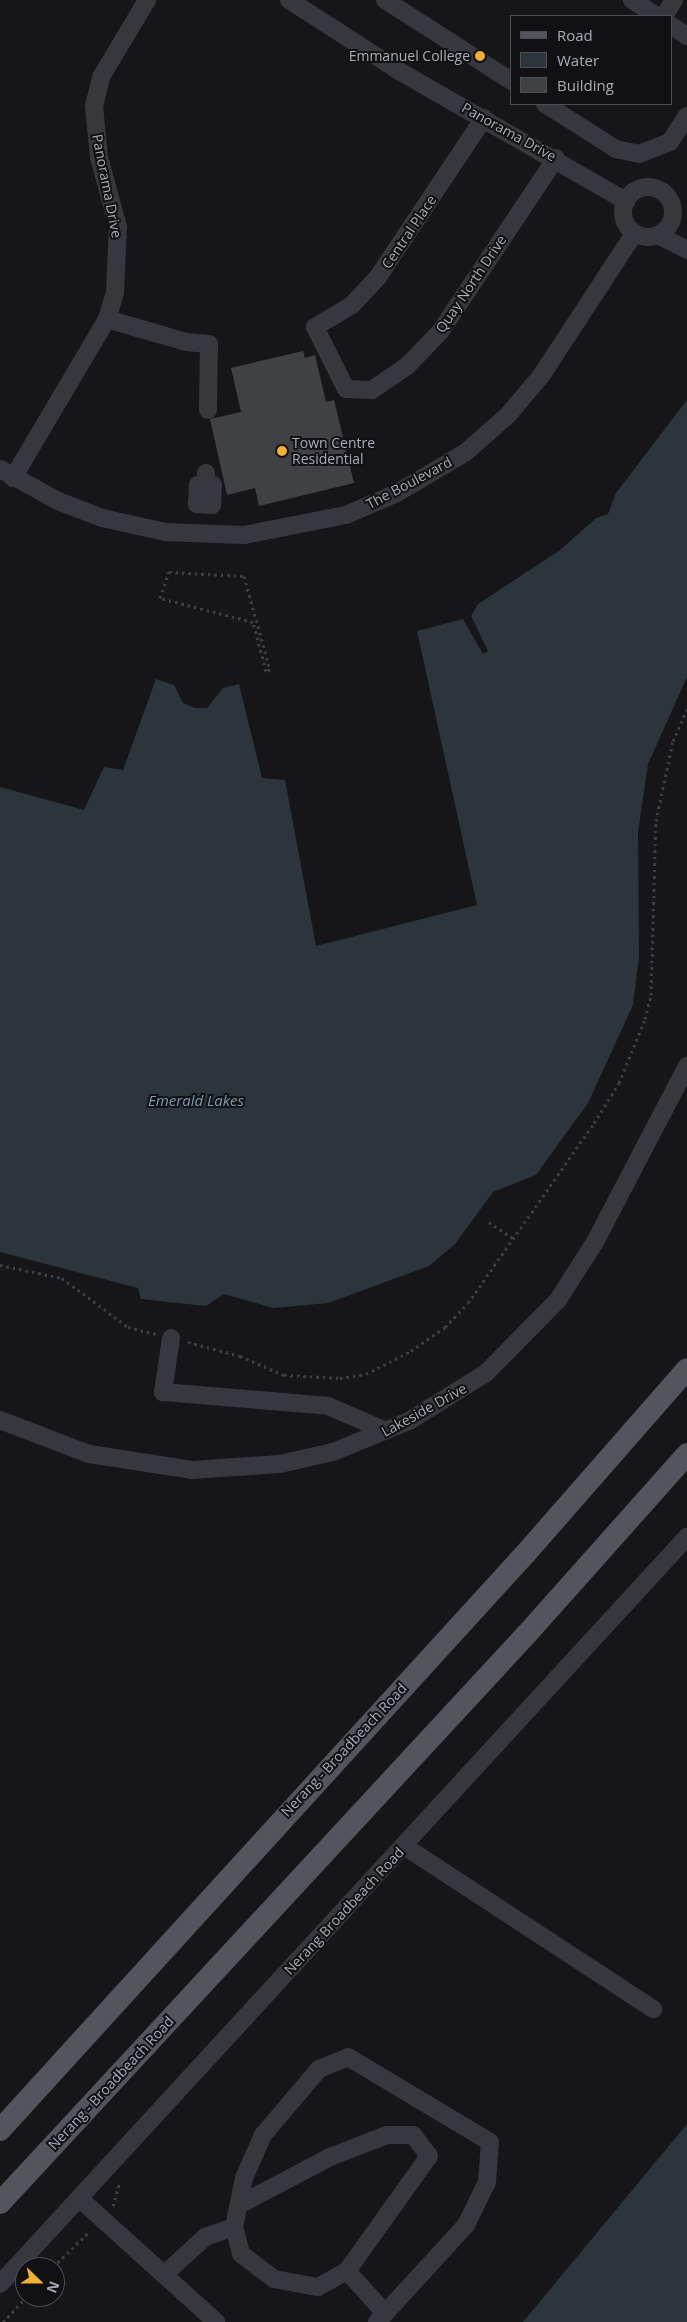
<!DOCTYPE html>
<style>
body{margin:0}
#map{position:relative;width:687px;height:2322px;overflow:hidden;background:#161618;font-family:"Open Sans",sans-serif}
div>[style]{position:absolute}
.water>*{inset:0;background:#2c353c}
.building>*{inset:0;background:#404145}
.path>*{height:3px;margin-top:-1.5px;transform-origin:0;background:repeating-linear-gradient(90deg,#3d3f44 0 2.5px,transparent 0 6.5px)}
.minor>*{height:18px;margin:-9px;padding:0 9px;transform-origin:9px;border-radius:9px;background:#37383d}
.minor>.ring{margin:-9px;padding:0;box-sizing:content-box;background:none;border:18px solid #37383d;border-radius:50%}
.major>*{height:22px;margin:-11px;padding:0 11px;transform-origin:11px;border-radius:11px;background:#53555c}
.dots>*{width:14px;height:14px;translate:-50% -50%;box-sizing:border-box;border:2px solid #111113;border-radius:50%}
span{translate:-50% -50%;white-space:nowrap;text-align:center;line-height:1.15;-webkit-text-stroke:4px #111113;paint-order:stroke}
.poi-label{font-size:14px;color:#a8adb8}
.right{translate:-100% -50%;text-align:right}
.left{translate:0 -50%;text-align:left}
.street-label{font-size:14px;color:#a8adb8}
.water-label{font-size:15px;color:#7f9bb3;font-style:italic}
.legend{position:absolute;left:510px;top:15px;width:162px;height:90px;box-sizing:border-box;background:#111113;border:1px solid #4d4f55;margin:0;padding:6px 9px;list-style:none;font-size:15px;color:#a8adb8}
.legend li{display:flex;align-items:center;gap:10px;height:25px}
.legend b{width:25px;border:1px solid #4d4f55}
.north{position:absolute;left:15px;top:2257px;width:50px;height:50px;box-sizing:border-box;background:#111113;border:1px solid #4d4f55;border-radius:50%;rotate:112deg;font-size:14px;font-weight:700;line-height:20px;text-align:center;color:#a8adb8}
.north::after{content:'';display:block;margin:auto;width:18px;height:22px;background:#f2b134;clip-path:polygon(50% 0,100% 100%,50% 72%,0 100%)}
</style>
<div id="map">
<div class="water">
<div style="clip-path:polygon(687px 400px,687px 677px,648px 764px,638px 832px,639px 956px,633px 1005px,588px 1103px,536px 1175px,493px 1192px,455px 1244px,429px 1266px,328px 1303px,273px 1308px,224px 1294px,206px 1306px,141px 1299px,138px 1288px,0 1252px,0 787px,84px 810px,104px 767px,123px 770px,156px 679px,174px 685px,183px 703px,195px 708px,207px 708px,223px 688px,239px 684px,262px 778px,285px 780px,316px 946px,477px 905px,417px 631px,463px 619px,483px 654px,488px 651px,471px 616px,478px 604px,559px 551px,596px 518px,608px 514px,616px 493px)"></div>
<div style="clip-path:polygon(687px 2124px,687px 2322px,523px 2322px)"></div>
</div>
<div class="building">
<div style="clip-path:polygon(303px 351px,305px 358px,315px 355px,326px 402px,334px 400px,354px 483px,259px 506px,255px 488px,227px 495px,210px 419px,241px 412px,231px 368px)"></div>
</div>
<div class="path">
<div style="left:169px;top:572px;width:75px;rotate:3.1deg"></div>
<div style="left:244px;top:576px;width:98px;rotate:74.5deg"></div>
<div style="left:270px;top:670px;width:4px;rotate:166deg"></div>
<div style="left:266px;top:671px;width:51px;rotate:-104.9deg"></div>
<div style="left:253px;top:622px;width:96px;rotate:-165.5deg"></div>
<div style="left:160px;top:598px;width:28px;rotate:-71deg"></div>
<div style="left:489px;top:1222px;width:30px;rotate:34deg"></div>
<div style="left:0;top:1265px;width:63px;rotate:11.8deg"></div>
<div style="left:62px;top:1278px;width:82px;rotate:36.6deg"></div>
<div style="left:128px;top:1327px;width:29px;rotate:14deg"></div>
<div style="left:188px;top:1342px;width:54px;rotate:15.1deg"></div>
<div style="left:240px;top:1356px;width:48px;rotate:23.4deg"></div>
<div style="left:284px;top:1375px;width:56px;rotate:3.1deg"></div>
<div style="left:340px;top:1378px;width:26px;rotate:-9deg"></div>
<div style="left:366px;top:1374px;width:51px;rotate:-27.1deg"></div>
<div style="left:411px;top:1351px;width:42px;rotate:-35.2deg"></div>
<div style="left:445px;top:1327px;width:33px;rotate:-46deg"></div>
<div style="left:468px;top:1303px;width:220px;rotate:-55deg"></div>
<div style="left:594px;top:1123px;width:47px;rotate:-58deg"></div>
<div style="left:619px;top:1083px;width:69px;rotate:-67.9deg"></div>
<div style="left:645px;top:1019px;width:25px;rotate:-76deg"></div>
<div style="left:651px;top:995px;width:174px;rotate:-88.4deg"></div>
<div style="left:656px;top:821px;width:82px;rotate:-78deg"></div>
<div style="left:673px;top:741px;width:35px;rotate:-66deg"></div>
<div style="left:113px;top:2206px;width:26px;rotate:-74deg"></div>
<div style="left:53px;top:2267px;width:52px;rotate:-44.2deg"></div>
<div style="left:3px;top:2322px;width:34px;rotate:-47deg"></div>
</div>
<div class="minor">
<div style="left:289px;top:0;width:131px;rotate:32.8deg"></div>
<div style="left:399px;top:71px;width:262px;rotate:29.8deg"></div>
<div style="left:385px;top:0;width:150px;rotate:32.7deg"></div>
<div style="left:632px;top:0;width:30px;rotate:33deg"></div>
<div style="left:664px;top:16px;width:19px;rotate:-58deg"></div>
<div style="left:671px;top:25px;width:19px;rotate:35deg"></div>
<div style="left:545px;top:104px;width:84px;rotate:32.4deg"></div>
<div style="left:616px;top:149px;width:24px;rotate:12deg"></div>
<div style="left:639px;top:154px;width:33px;rotate:-21deg"></div>
<div style="left:670px;top:142px;width:31px;rotate:-57deg"></div>
<div style="left:484px;top:118px;width:191px;rotate:123.7deg"></div>
<div style="left:378px;top:277px;width:38px;rotate:133deg"></div>
<div style="left:352px;top:305px;width:43px;rotate:149.3deg"></div>
<div style="left:315px;top:327px;width:69px;rotate:63.4deg"></div>
<div style="left:346px;top:389px;width:26px;rotate:2deg"></div>
<div style="left:372px;top:390px;width:42px;rotate:-34.4deg"></div>
<div style="left:407px;top:366px;width:47px;rotate:-45.9deg"></div>
<div style="left:440px;top:332px;width:209px;rotate:-56.3deg"></div>
<div class="ring" style="left:623px;top:187px;width:32px;height:32px"></div>
<div style="left:658px;top:235px;width:33px;rotate:27deg"></div>
<div style="left:107px;top:319px;width:82px;rotate:16.2deg"></div>
<div style="left:186px;top:342px;width:23px;rotate:5deg"></div>
<div style="left:209px;top:344px;width:66px;rotate:90.9deg"></div>
<div style="left:0;top:469px;width:66px;rotate:28.9deg"></div>
<div style="left:58px;top:501px;width:47px;rotate:21.1deg"></div>
<div style="left:102px;top:518px;width:65px;rotate:12.5deg"></div>
<div style="left:165px;top:532px;width:79px;rotate:2.2deg"></div>
<div style="left:244px;top:535px;width:104px;rotate:-11.1deg"></div>
<div style="left:346px;top:515px;width:56px;rotate:-23.3deg"></div>
<div style="left:397px;top:493px;width:80px;rotate:-30.7deg"></div>
<div style="left:466px;top:452px;width:56px;rotate:-41.4deg"></div>
<div style="left:508px;top:415px;width:51px;rotate:-49.8deg"></div>
<div style="left:541px;top:376px;width:170px;rotate:-56.8deg"></div>
<div style="left:13px;top:478px;width:185px;rotate:-59.4deg"></div>
<div style="left:107px;top:319px;width:28px;rotate:-73deg"></div>
<div style="left:115px;top:292px;width:65px;rotate:-87.4deg"></div>
<div style="left:118px;top:227px;width:73px;rotate:-105.2deg"></div>
<div style="left:99px;top:157px;width:51px;rotate:-95.6deg"></div>
<div style="left:94px;top:106px;width:30px;rotate:-76deg"></div>
<div style="left:101px;top:77px;width:90px;rotate:-59.1deg"></div>
<div style="left:205px;top:485px;width:7px;rotate:180deg"></div>
<div style="left:198px;top:485px;width:19px;rotate:93deg"></div>
<div style="left:197px;top:504px;width:15px;rotate:4deg"></div>
<div style="left:212px;top:505px;width:20px;rotate:-87deg"></div>
<div style="left:213px;top:485px;width:8px;rotate:180deg"></div>
<div style="left:205px;top:485px;width:12px;rotate:-85deg"></div>
<div style="left:171px;top:1338px;width:55px;rotate:98.4deg"></div>
<div style="left:163px;top:1392px;width:166px;rotate:4.8deg"></div>
<div style="left:328px;top:1406px;width:63px;rotate:23.3deg"></div>
<div style="left:0;top:1420px;width:95px;rotate:20.9deg"></div>
<div style="left:89px;top:1454px;width:104px;rotate:8.8deg"></div>
<div style="left:192px;top:1470px;width:88px;rotate:-3.9deg"></div>
<div style="left:280px;top:1464px;width:54px;rotate:-12.8deg"></div>
<div style="left:333px;top:1452px;width:82px;rotate:-22.2deg"></div>
<div style="left:409px;top:1421px;width:91px;rotate:-31.9deg"></div>
<div style="left:486px;top:1373px;width:103px;rotate:-45.4deg"></div>
<div style="left:558px;top:1300px;width:69px;rotate:-57.5deg"></div>
<div style="left:595px;top:1242px;width:199px;rotate:-62.4deg"></div>
<div style="left:404px;top:1846px;width:298px;rotate:33.2deg"></div>
<div style="left:79px;top:2198px;width:185px;rotate:42.1deg"></div>
<div style="left:234px;top:2227px;width:28px;rotate:75deg"></div>
<div style="left:241px;top:2254px;width:41px;rotate:37.1deg"></div>
<div style="left:274px;top:2279px;width:45px;rotate:10.3deg"></div>
<div style="left:318px;top:2287px;width:33px;rotate:-29deg"></div>
<div style="left:347px;top:2271px;width:141px;rotate:-54.5deg"></div>
<div style="left:429px;top:2156px;width:26px;rotate:-127deg"></div>
<div style="left:413px;top:2135px;width:26px;rotate:180deg"></div>
<div style="left:387px;top:2135px;width:61px;rotate:158.9deg"></div>
<div style="left:330px;top:2157px;width:103px;rotate:152.2deg"></div>
<div style="left:347px;top:2271px;width:57px;rotate:47.9deg"></div>
<div style="left:166px;top:2273px;width:53px;rotate:-42.7deg"></div>
<div style="left:205px;top:2237px;width:31px;rotate:-19deg"></div>
<div style="left:234px;top:2227px;width:50px;rotate:-78.5deg"></div>
<div style="left:244px;top:2178px;width:47px;rotate:-66.2deg"></div>
<div style="left:263px;top:2135px;width:87px;rotate:-49.7deg"></div>
<div style="left:319px;top:2069px;width:31px;rotate:-22deg"></div>
<div style="left:348px;top:2057px;width:165px;rotate:30.9deg"></div>
<div style="left:490px;top:2142px;width:40px;rotate:94.3deg"></div>
<div style="left:487px;top:2182px;width:48px;rotate:116deg"></div>
<div style="left:466px;top:2225px;width:132px;rotate:132.5deg"></div>
<div style="left:0;top:2284px;width:1015px;rotate:-47.4deg"></div>
</div>
<div class="major">
<div style="left:0;top:2130px;width:781px;rotate:-47.65deg"></div>
<div style="left:526px;top:1553px;width:244px;rotate:-48.8deg"></div>
<div style="left:0;top:2203px;width:774px;rotate:-47.2deg"></div>
<div style="left:526px;top:1635px;width:242px;rotate:-48.3deg"></div>
</div>
<div class="dots">
<div style="left:480px;top:56px;background:#f2b134"></div>
<div style="left:282px;top:451px;background:#f2b134"></div>
</div>
<div class="poi-label">
<span class="right" style="left:470px;top:56px">Emmanuel College</span>
<span class="left" style="left:292px;top:451px">Town Centre<br>Residential</span>
</div>
<div class="street-label">
<span style="left:509px;top:132px;rotate:29deg">Panorama Drive</span>
<span style="left:107px;top:186px;rotate:79deg">Panorama Drive</span>
<span style="left:409px;top:232px;rotate:-56deg">Central Place</span>
<span style="left:471px;top:284px;rotate:-56deg">Quay North Drive</span>
<span style="left:409px;top:483px;rotate:-28deg">The Boulevard</span>
<span style="left:424px;top:1410px;rotate:-29deg">Lakeside Drive</span>
<span style="left:344px;top:1750px;rotate:-47deg">Nerang - Broadbeach Road</span>
<span style="left:344px;top:1911px;rotate:-47deg">Nerang Broadbeach Road</span>
<span style="left:111px;top:2083px;rotate:-47deg">Nerang - Broadbeach Road</span>
</div>
<div class="water-label">
<span style="left:196px;top:1101px">Emerald Lakes</span>
</div>
<ul class="legend">
<li><b style="height:6px;background:#53555c"></b>Road</li>
<li><b style="height:14px;background:#2c353c"></b>Water</li>
<li><b style="height:14px;background:#404145"></b>Building</li>
</ul>
<div class="north">N</div>
</div>
